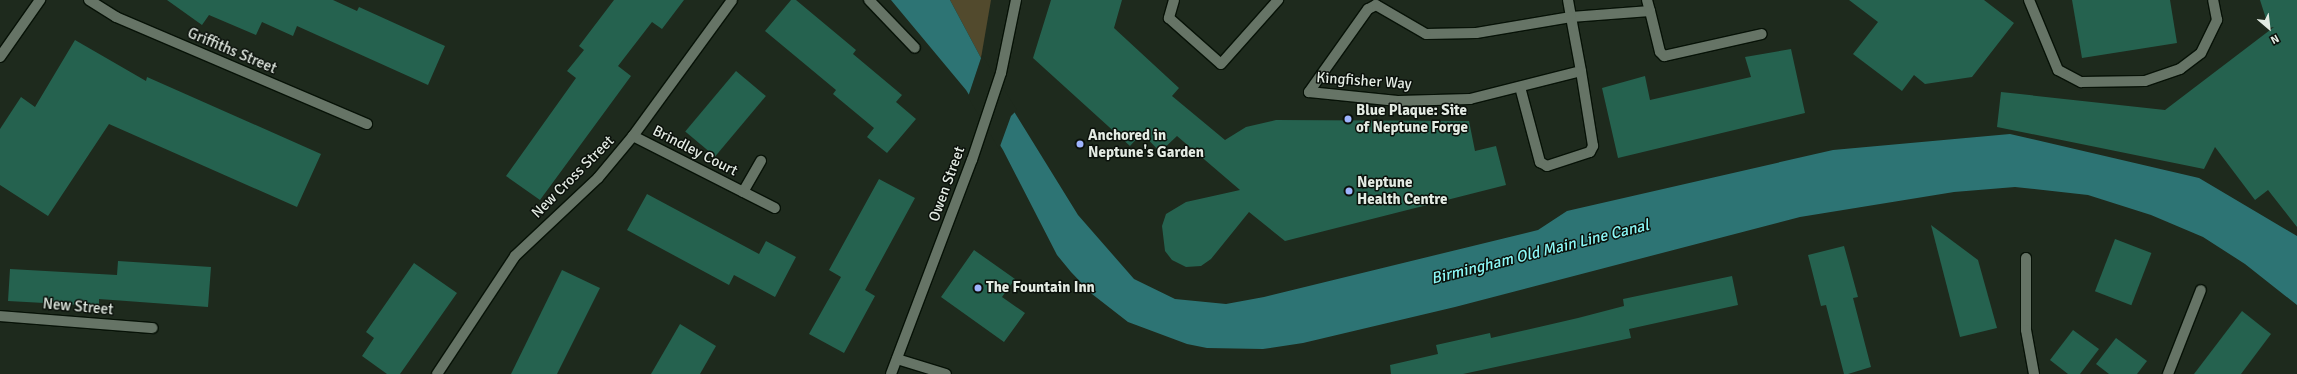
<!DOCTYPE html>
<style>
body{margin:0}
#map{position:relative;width:2297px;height:374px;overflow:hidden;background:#1e2a1d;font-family:Signika,sans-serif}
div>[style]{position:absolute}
.green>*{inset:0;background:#524a2d}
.water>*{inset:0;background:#2d7474}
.pier>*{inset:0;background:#1e2a1d}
.building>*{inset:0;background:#25624f;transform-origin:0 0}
.roads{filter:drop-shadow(1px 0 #071207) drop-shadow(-1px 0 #071207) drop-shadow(0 1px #071207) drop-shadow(0 -1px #071207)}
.service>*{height:10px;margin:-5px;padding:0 5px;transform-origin:5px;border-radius:5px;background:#667466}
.minor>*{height:10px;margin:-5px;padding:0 5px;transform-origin:5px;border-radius:5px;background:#667466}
.secondary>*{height:10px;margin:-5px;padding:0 5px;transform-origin:5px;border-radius:5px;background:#667466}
.dots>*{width:11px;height:11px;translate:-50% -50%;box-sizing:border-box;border:2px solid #0b110b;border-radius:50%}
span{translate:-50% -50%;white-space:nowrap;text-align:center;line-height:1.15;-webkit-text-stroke:3px #0b110b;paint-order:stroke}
.street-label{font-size:15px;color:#e3ebe3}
.poi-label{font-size:15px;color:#e3ebe3;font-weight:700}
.left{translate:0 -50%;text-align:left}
.water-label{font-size:16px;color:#8cf8f7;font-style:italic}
.north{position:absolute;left:2249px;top:8px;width:40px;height:40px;-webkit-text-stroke:3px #0b110b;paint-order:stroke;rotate:152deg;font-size:11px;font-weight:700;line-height:16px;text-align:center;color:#e3ebe3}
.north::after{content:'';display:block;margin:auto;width:14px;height:18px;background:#e3ebe3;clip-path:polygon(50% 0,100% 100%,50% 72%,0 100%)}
</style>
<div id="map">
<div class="green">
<div style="clip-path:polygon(950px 0,991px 0,981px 58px)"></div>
</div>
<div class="water">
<div style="clip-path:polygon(891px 0,950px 0,981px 58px,1078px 215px,1134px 279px,1175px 299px,1226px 304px,1264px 297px,1538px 230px,1567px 211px,1580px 208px,1833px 150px,2010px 134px,2199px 178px,2297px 236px,2297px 305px,2245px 264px,2203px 237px,2151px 215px,2088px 195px,2015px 187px,1954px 192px,1800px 217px,1455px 307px,1303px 343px,1263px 349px,1207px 348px,1187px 344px,1128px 322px,1092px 294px,1071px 272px,1057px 255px,1003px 150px,966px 90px)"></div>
</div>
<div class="pier">
<div style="clip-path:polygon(982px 55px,1017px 110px,1011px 116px,999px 149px,968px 97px)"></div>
</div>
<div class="building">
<div style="clip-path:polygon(167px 0,333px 0,357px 11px,359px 7px,445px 46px,428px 85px,297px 26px,293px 36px,262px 22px,256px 35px,209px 15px,202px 25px)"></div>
<div style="clip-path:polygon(614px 0,684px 0,662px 29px,652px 22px,618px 66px,631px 76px,540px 200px,506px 176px,576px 78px,567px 71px,584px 50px,579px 46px)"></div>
<div style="clip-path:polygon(791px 0,796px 0,856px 50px,853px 54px,902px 95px,896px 102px,916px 119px,887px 153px,867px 137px,874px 128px,833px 94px,836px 90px,765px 31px)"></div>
<div style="clip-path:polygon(1051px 0,1122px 0,1114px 28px,1179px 88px,1172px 96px,1225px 140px,1246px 127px,1276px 120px,1469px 121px,1475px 151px,1496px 146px,1506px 185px,1285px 241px,1249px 212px,1211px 259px,1201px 266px,1186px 267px,1172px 260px,1165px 251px,1162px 226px,1166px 214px,1186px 202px,1240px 190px,1177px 136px,1160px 152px,1142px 133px,1130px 146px,1033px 58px)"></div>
<div style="clip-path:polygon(1849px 0,1984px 0,2014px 23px,1972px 77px,1925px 84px,1914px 75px,1902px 91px,1853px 54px,1878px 22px)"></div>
<div style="clip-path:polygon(2072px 0,2170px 0,2177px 43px,2082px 58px)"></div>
<div style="clip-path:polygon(2260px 0,2297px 0,2297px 227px,2268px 190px,2255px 200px,2215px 147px,2204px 169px,1997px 127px,2001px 92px,2165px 110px,2274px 27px,2269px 28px)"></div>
<div style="clip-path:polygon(75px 40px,146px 81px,147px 77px,321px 154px,297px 207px,109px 124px,48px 216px,0 185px,0 129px,21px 97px,35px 107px)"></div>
<div style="clip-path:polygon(1791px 49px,1805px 113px,1618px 158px,1602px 88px,1645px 76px,1650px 100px,1751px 77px,1745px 57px)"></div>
<div style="left:736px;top:71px;width:39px;height:79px;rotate:40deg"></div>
<div style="clip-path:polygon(879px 179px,915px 198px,865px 290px,875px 296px,844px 353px,809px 334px,841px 277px,829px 270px)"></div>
<div style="clip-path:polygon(647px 194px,759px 254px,766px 241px,796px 257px,775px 297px,734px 275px,729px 285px,627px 230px)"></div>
<div style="clip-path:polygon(1931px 225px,1978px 260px,1997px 328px,1960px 337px)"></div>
<div style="left:2115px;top:239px;width:39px;height:56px;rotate:21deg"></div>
<div style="clip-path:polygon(1844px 246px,1858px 297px,1853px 298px,1871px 367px,1848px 374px,1844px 374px,1826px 305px,1821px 306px,1808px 255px)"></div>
<div style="clip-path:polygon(974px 250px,1015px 279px,1002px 297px,1025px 313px,1004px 342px,941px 297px)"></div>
<div style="clip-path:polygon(118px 261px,211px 267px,208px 307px,99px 299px,99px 306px,8px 301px,10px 269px,117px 275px)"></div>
<div style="clip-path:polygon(414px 263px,457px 293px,400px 374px,387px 374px,362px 356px,374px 338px,366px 332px)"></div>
<div style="clip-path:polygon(562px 270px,600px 288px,557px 374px,511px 374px)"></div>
<div style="clip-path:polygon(1732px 276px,1738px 305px,1629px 329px,1631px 338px,1463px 374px,1391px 374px,1390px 365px,1438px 354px,1436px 345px,1490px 333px,1491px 338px,1578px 318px,1624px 306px,1623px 299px)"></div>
<div style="clip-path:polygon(2242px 311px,2271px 334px,2241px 374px,2194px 374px)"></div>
<div style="clip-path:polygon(680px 324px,716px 346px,700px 374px,651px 374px)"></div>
<div style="clip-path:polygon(2073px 330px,2099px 349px,2080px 374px,2068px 374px,2050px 360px)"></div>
<div style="clip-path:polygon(2116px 338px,2147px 361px,2137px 374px,2109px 374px,2096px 364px)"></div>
</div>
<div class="roads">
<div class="service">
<div style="left:1568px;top:0;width:17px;rotate:80deg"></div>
<div style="left:1571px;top:17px;width:79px;rotate:-4.3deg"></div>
<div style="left:1650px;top:11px;width:42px;rotate:76.3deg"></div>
<div style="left:1660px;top:52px;width:6px;rotate:45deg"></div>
<div style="left:1664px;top:56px;width:100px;rotate:-12.7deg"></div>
<div style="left:1647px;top:0;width:11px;rotate:75deg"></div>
<div style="left:2029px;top:0;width:76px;rotate:67.5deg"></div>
<div style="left:2058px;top:70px;width:26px;rotate:28deg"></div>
<div style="left:2081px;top:82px;width:64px;rotate:-0.9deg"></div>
<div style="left:2145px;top:81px;width:37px;rotate:-19deg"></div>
<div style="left:2180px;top:69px;width:26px;rotate:-37deg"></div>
<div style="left:2201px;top:53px;width:37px;rotate:-64deg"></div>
<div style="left:2217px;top:20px;width:20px;rotate:-101deg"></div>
<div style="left:1520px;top:87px;width:78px;rotate:75.1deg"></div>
<div style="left:1540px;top:162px;width:8px;rotate:30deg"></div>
<div style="left:1547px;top:166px;width:45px;rotate:-18deg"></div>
<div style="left:1590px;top:152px;width:7px;rotate:-63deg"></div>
<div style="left:1593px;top:146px;width:76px;rotate:-99.1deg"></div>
<div style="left:1581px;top:71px;width:55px;rotate:-100.5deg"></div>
<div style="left:1571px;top:17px;width:96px;rotate:170.4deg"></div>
<div style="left:1476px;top:33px;width:50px;rotate:178.9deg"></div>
<div style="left:1426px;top:34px;width:58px;rotate:-149.9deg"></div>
<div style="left:1376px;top:5px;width:9px;rotate:153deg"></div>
<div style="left:1368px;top:9px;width:102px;rotate:125.4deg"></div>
<div style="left:1309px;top:92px;width:89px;rotate:5.8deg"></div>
<div style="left:1398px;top:101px;width:72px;rotate:-1.6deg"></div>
<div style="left:1470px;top:99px;width:114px;rotate:-14.2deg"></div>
<div style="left:2168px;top:374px;width:90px;rotate:-68.6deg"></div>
</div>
<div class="minor">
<div style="left:89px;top:0;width:32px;rotate:32deg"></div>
<div style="left:116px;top:17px;width:273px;rotate:23.1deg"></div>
<div style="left:869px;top:0;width:66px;rotate:46.2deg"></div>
<div style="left:1174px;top:0;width:19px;rotate:106deg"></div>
<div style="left:1169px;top:18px;width:69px;rotate:41.5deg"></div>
<div style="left:1221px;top:64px;width:86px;rotate:-48.3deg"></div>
<div style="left:0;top:57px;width:70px;rotate:-54.9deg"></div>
<div style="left:633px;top:136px;width:159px;rotate:26.9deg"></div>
<div style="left:743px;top:192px;width:36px;rotate:-60deg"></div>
<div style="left:2026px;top:258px;width:72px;rotate:90deg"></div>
<div style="left:2026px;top:330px;width:45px;rotate:79.7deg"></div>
<div style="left:0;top:316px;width:153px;rotate:4.5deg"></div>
<div style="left:897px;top:359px;width:51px;rotate:17deg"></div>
<div style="left:437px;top:374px;width:141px;rotate:-56.5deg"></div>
<div style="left:515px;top:256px;width:114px;rotate:-43.2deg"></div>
<div style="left:598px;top:178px;width:55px;rotate:-50.2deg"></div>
<div style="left:633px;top:136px;width:168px;rotate:-53.9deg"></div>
</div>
<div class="secondary">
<div style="left:891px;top:374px;width:229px;rotate:-69.3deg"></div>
<div style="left:972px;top:160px;width:92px;rotate:-71.6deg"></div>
<div style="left:1001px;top:73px;width:75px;rotate:-78.4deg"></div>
</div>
</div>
<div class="dots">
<div style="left:1348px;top:119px;background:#9eb4fd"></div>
<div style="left:1080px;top:144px;background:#9eb4fd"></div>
<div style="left:1349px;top:191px;background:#9eb4fd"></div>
<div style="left:978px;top:288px;background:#9eb4fd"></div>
</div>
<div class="street-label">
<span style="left:232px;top:51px;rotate:23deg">Griffiths Street</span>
<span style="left:1364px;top:81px;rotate:4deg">Kingfisher Way</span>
<span style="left:695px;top:151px;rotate:27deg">Brindley Court</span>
<span style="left:573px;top:177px;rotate:-45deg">New Cross Street</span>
<span style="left:947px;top:184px;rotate:-70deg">Owen Street</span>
<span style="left:78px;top:307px;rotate:5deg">New Street</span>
</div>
<div class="poi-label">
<span class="left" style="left:1356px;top:119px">Blue Plaque: Site<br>of Neptune Forge</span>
<span class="left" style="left:1088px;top:144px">Anchored in<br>Neptune's Garden</span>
<span class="left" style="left:1357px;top:191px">Neptune<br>Health Centre</span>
<span class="left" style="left:986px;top:288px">The Fountain Inn</span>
</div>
<div class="water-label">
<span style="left:1540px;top:252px;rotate:-14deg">Birmingham Old Main Line Canal</span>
</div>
<div class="north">N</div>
</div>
